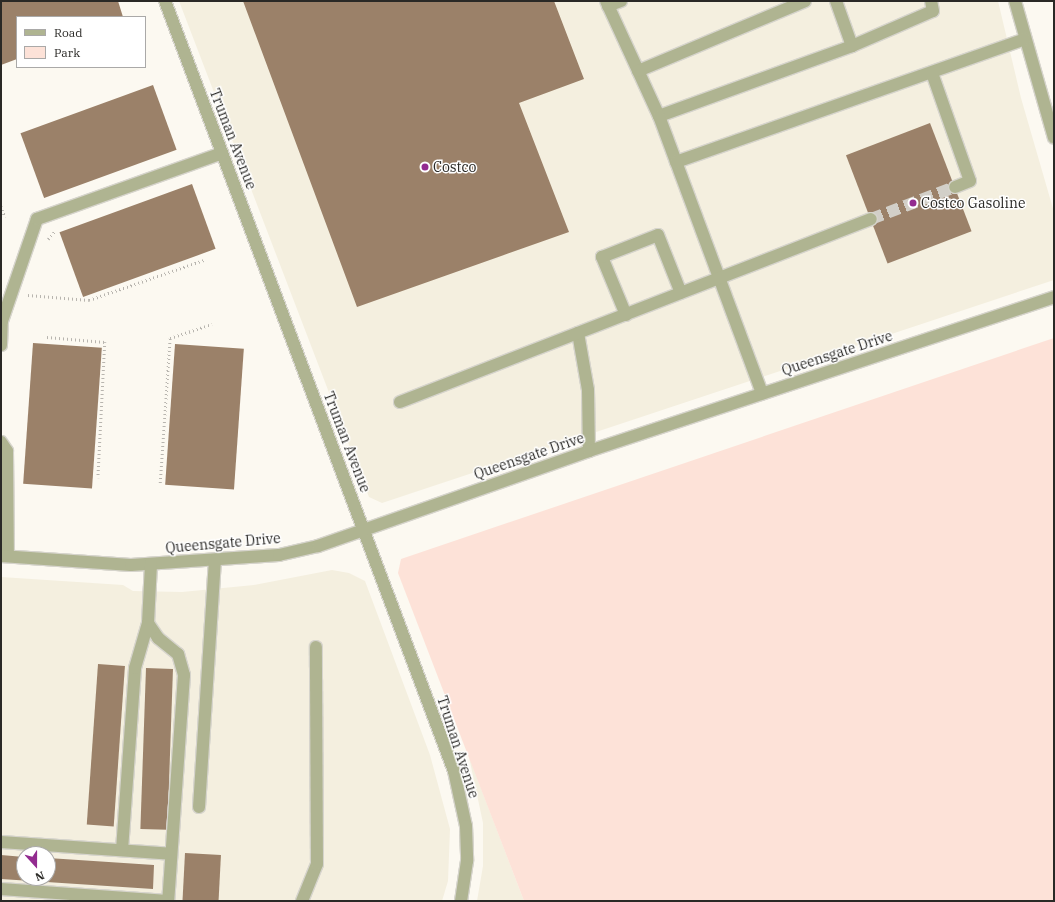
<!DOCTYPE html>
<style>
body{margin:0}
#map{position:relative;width:1055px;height:902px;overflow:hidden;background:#fcf9f1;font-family:"IBM Plex Serif",serif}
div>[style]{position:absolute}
.built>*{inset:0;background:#f4efdf}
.green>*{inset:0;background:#fde2d8}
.building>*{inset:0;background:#9b8169;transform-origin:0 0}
.minor-tunnel>*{height:12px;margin-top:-6px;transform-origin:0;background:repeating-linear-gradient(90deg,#d2cfc8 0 12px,transparent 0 18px)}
.path>*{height:2.5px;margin-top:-1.25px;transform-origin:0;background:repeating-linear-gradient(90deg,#b8b5af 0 1px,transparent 0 4px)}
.roads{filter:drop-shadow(1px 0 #d6d4cc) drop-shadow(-1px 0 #d6d4cc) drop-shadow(0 1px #d6d4cc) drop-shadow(0 -1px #d6d4cc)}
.minor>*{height:12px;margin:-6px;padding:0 6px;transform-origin:6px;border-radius:6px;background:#afb491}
.dots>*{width:11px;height:11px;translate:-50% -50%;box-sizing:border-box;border:2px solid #fff;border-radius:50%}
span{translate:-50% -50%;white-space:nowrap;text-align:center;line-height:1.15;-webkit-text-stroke:3px #fff;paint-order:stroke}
.street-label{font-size:14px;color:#2a2926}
.poi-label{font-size:14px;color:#2a2926}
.left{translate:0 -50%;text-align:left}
.frame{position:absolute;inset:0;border:2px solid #2a2926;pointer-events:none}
.legend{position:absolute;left:16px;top:16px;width:130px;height:52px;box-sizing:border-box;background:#fff;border:1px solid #aaa9a8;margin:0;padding:5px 7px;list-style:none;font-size:12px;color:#2a2926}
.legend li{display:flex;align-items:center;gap:8px;height:20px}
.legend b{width:20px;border:1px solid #aaa9a8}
.north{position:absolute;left:16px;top:846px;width:40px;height:40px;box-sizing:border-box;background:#fff;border:1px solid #aaa9a8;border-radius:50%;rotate:159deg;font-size:11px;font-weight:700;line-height:16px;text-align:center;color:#2a2926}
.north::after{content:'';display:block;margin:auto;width:14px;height:18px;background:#932b90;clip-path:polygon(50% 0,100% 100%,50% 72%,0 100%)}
</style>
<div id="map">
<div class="built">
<div style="clip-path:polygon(179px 1px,998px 1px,1021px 98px,1054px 212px,1054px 280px,382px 503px,369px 497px)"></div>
<div style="clip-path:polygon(evenodd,332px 570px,349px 573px,365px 581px,430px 755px,450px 829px,448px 881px,442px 901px,1px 901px,1px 577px,123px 585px,133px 591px,182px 592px,254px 585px,332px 570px,24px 854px,48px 854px,48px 878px,24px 878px,24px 854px)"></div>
<div style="clip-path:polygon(469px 757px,524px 901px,477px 901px,483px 866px,483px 823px)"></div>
</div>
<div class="green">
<div style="clip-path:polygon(1054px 338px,1054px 901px,524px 901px,398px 573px,401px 559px)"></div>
</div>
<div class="building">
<div style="clip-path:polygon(1px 1px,118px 1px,123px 17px,17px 17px,17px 59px,1px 65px)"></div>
<div style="clip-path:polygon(243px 1px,554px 1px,584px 79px,519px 103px,569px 232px,357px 307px)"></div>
<div style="left:153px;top:85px;width:69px;height:141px;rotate:70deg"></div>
<div style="left:930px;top:123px;width:116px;height:90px;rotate:69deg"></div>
<div style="left:192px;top:184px;width:69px;height:141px;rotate:70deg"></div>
<div style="left:33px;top:343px;width:69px;height:141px;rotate:4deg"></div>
<div style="left:175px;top:344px;width:69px;height:141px;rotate:4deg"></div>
<div style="left:98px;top:664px;width:27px;height:161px;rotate:4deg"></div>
<div style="left:146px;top:668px;width:27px;height:161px;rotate:2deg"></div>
<div style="left:185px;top:853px;width:36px;height:48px;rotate:3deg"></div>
<div style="clip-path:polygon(1px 855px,24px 857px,24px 878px,48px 878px,48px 858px,154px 865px,153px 889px,1px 879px)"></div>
</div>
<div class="minor-tunnel">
<div style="left:871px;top:219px;width:90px;rotate:-20.9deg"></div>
</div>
<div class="path">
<div style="left:1px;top:206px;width:12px;rotate:70deg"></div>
<div style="left:48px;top:239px;width:11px;rotate:-49deg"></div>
<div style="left:28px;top:295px;width:61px;rotate:4.7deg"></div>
<div style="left:89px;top:300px;width:122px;rotate:-19.2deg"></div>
<div style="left:47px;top:337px;width:58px;rotate:4.9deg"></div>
<div style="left:105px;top:342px;width:136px;rotate:92.9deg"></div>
<div style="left:160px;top:483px;width:145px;rotate:-86.1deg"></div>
<div style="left:170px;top:338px;width:44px;rotate:-18.4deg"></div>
</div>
<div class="roads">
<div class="minor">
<div style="left:165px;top:1px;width:822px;rotate:69.43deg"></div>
<div style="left:454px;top:771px;width:56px;rotate:77.7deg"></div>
<div style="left:466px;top:826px;width:35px;rotate:88deg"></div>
<div style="left:467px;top:861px;width:40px;rotate:98.5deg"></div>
<div style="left:606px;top:1px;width:127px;rotate:65.3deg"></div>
<div style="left:659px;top:116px;width:205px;rotate:-19.9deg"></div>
<div style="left:836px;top:1px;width:48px;rotate:70.4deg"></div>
<div style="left:852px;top:46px;width:88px;rotate:-23.4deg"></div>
<div style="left:933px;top:11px;width:10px;rotate:-101deg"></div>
<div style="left:1015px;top:1px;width:142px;rotate:74.1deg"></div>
<div style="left:608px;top:6px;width:14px;rotate:-21deg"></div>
<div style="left:638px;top:71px;width:181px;rotate:-22.7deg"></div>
<div style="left:932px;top:73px;width:114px;rotate:70.6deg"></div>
<div style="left:970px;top:181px;width:16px;rotate:158deg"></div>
<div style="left:659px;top:116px;width:296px;rotate:69.6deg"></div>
<div style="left:676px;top:162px;width:370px;rotate:-19.4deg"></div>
<div style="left:626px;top:315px;width:63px;rotate:-112.5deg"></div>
<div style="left:602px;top:257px;width:60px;rotate:-21.4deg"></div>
<div style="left:658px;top:235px;width:62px;rotate:68.4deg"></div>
<div style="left:578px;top:333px;width:58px;rotate:80deg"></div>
<div style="left:588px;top:390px;width:61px;rotate:89.1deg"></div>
<div style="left:1px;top:345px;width:24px;rotate:-88deg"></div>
<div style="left:2px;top:321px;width:108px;rotate:-71.1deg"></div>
<div style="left:37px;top:219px;width:196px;rotate:-19.6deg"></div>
<div style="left:400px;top:402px;width:505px;rotate:-21.23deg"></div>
<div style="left:1px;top:442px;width:11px;rotate:56deg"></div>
<div style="left:7px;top:451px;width:105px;rotate:89.5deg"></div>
<div style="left:1px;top:556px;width:130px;rotate:4deg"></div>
<div style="left:131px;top:565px;width:148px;rotate:-3.9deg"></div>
<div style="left:279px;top:555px;width:40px;rotate:-13deg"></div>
<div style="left:318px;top:546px;width:287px;rotate:-19.3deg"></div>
<div style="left:589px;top:451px;width:490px;rotate:-18.3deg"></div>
<div style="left:151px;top:564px;width:59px;rotate:92.9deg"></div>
<div style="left:148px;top:623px;width:18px;rotate:56deg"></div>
<div style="left:158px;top:638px;width:26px;rotate:39deg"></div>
<div style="left:178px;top:654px;width:22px;rotate:74deg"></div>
<div style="left:184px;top:675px;width:227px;rotate:94deg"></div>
<div style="left:199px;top:807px;width:247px;rotate:-86.3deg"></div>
<div style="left:1px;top:842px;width:170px;rotate:4deg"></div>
<div style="left:122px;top:850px;width:182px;rotate:-85.9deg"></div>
<div style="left:135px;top:668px;width:47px;rotate:-73.9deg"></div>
<div style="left:1px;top:889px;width:167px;rotate:4.1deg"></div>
<div style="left:302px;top:901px;width:40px;rotate:-68deg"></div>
<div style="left:317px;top:864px;width:217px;rotate:-90.3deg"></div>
</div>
</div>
<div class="dots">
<div style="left:425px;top:167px;background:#932b90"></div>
<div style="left:913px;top:203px;background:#932b90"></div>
</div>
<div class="street-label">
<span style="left:233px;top:139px;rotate:69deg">Truman Avenue</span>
<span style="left:837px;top:353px;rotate:-18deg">Queensgate Drive</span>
<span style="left:347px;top:442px;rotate:69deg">Truman Avenue</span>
<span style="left:529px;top:456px;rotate:-19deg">Queensgate Drive</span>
<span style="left:223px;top:543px;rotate:-5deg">Queensgate Drive</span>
<span style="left:458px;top:747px;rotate:72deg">Truman Avenue</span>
</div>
<div class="poi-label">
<span class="left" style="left:433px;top:167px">Costco</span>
<span class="left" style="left:921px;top:203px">Costco Gasoline</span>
</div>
<div class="frame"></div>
<ul class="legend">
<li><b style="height:5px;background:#afb491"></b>Road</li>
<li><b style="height:11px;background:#fde2d8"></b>Park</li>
</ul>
<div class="north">N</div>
</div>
